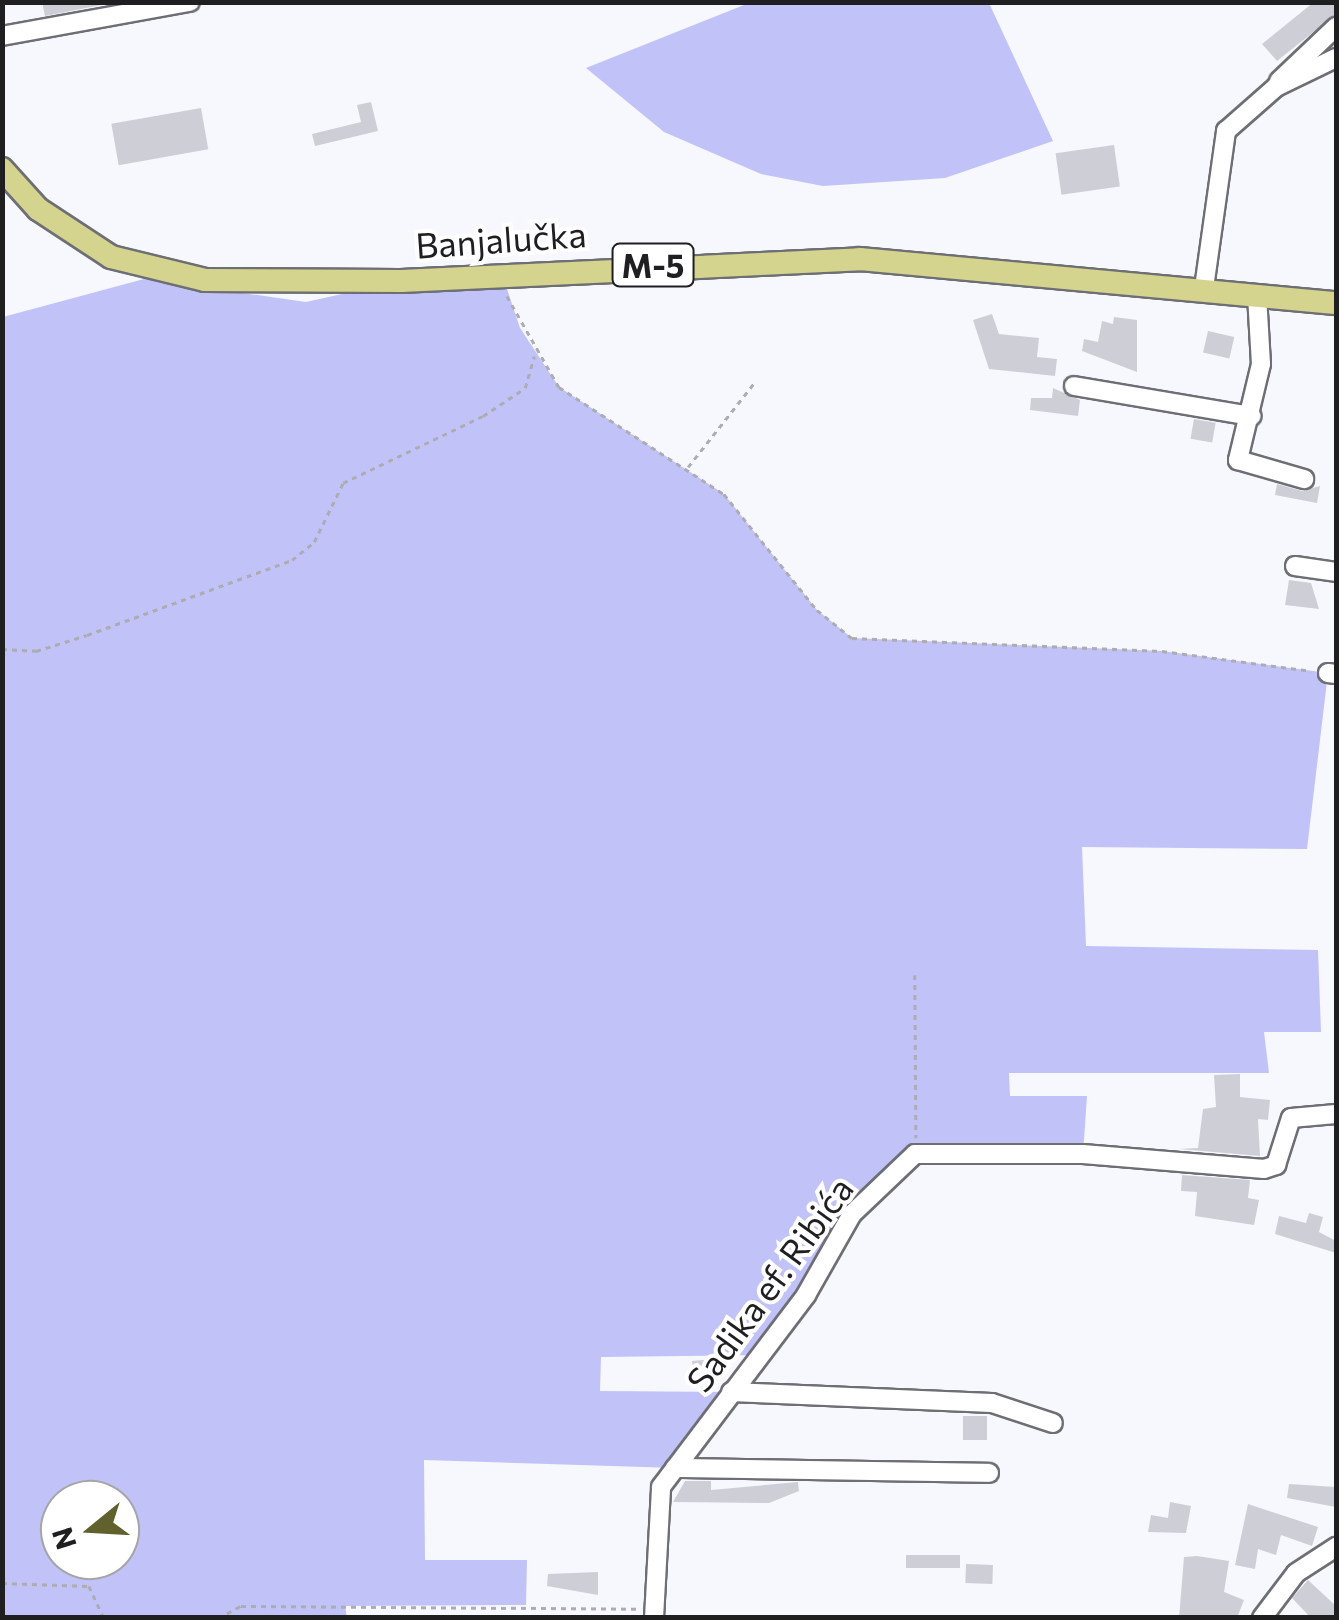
<!DOCTYPE html>
<meta charset="utf-8">
<style>
body{margin:0}
#map{position:relative;width:1339px;height:1620px;overflow:hidden;background:#f7f7fe;font-family:Commissioner,sans-serif}
div>[style]{position:absolute}
.green>*{inset:0;background:#c1c2f7}
.building>*{inset:0;background:#ceced6;transform-origin:0 0}
.path>*{height:2.5px;margin-top:-1.25px;transform-origin:0;background:repeating-linear-gradient(90deg,#acacb2 0 5px,transparent 0 10px)}
.roads{filter:drop-shadow(2px 0 #6e6e75) drop-shadow(-2px 0 #6e6e75) drop-shadow(0 2px #6e6e75) drop-shadow(0 -2px #6e6e75)}
.minor>*{height:18px;margin:-9px;padding:0 9px;transform-origin:9px;border-radius:9px;background:#fff}
.major>*{height:22px;margin:-11px;padding:0 11px;transform-origin:11px;border-radius:11px;background:#d4d48e}
span{translate:-50% -50%;white-space:nowrap;text-align:center;line-height:1.15;-webkit-text-stroke:8px #fff;paint-order:stroke}
.shield-label span{padding:2px 8px;background:#fff;border:2px solid;border-radius:8px;-webkit-text-stroke-width:0}
.shield-label{font-size:32px;color:#1f1f22;font-weight:700}
.street-label{font-size:35px;color:#1f1f22}
.frame{position:absolute;inset:0;border:5px solid #1f1f22;pointer-events:none}
.north{position:absolute;left:40px;top:1480px;width:100px;height:100px;box-sizing:border-box;background:#fff;border:2px solid #a5a5a7;border-radius:50%;rotate:252deg;font-size:28px;font-weight:700;line-height:40px;text-align:center;color:#1f1f22}
.north::after{content:'';display:block;margin:auto;width:35px;height:45px;background:#61612e;clip-path:polygon(50% 0,100% 100%,50% 72%,0 100%)}
</style>
<div id="map">
<div class="green">
<div style="clip-path:polygon(749px 3px,989px 3px,1053px 141px,945px 178px,823px 186px,761px 174px,664px 132px,586px 68px)"></div>
<div style="clip-path:polygon(evenodd,502px 274px,520px 328px,559px 387px,724px 494px,817px 610px,852px 638px,1162px 651px,1328px 673px,1307px 849px,1082px 847px,1086px 946px,1318px 950px,1321px 1032px,1264px 1032px,1269px 1073px,1009px 1073px,1010px 1096px,1087px 1096px,1083px 1154px,919px 1153px,886px 1180px,764px 1355px,601px 1357px,600px 1391px,731px 1392px,675px 1468px,424px 1460px,425px 1560px,527px 1560px,526px 1605px,345px 1606px,347px 1618px,3px 1618px,3px 317px,144px 279px,306px 302px,401px 281px,502px 274px,60px 1500px,120px 1500px,120px 1560px,60px 1560px,60px 1500px)"></div>
</div>
<div class="building">
<div style="clip-path:polygon(42px 2px,117px 2px,45px 16px)"></div>
<div style="clip-path:polygon(1314px 2px,1336px 2px,1336px 14px,1277px 61px,1262px 44px)"></div>
<div style="clip-path:polygon(371px 102px,378px 131px,315px 146px,312px 134px,361px 122px,357px 105px)"></div>
<div style="left:201px;top:108px;width:42px;height:91px;rotate:80deg"></div>
<div style="left:1114px;top:145px;width:42px;height:59px;rotate:82deg"></div>
<div style="clip-path:polygon(992px 314px,999px 334px,1039px 338px,1037px 357px,1057px 359px,1055px 376px,989px 369px,973px 320px)"></div>
<div style="clip-path:polygon(1114px 317px,1137px 320px,1137px 372px,1082px 351px,1084px 339px,1098px 342px,1102px 321px,1113px 324px)"></div>
<div style="left:1208px;top:331px;width:27px;height:22px;rotate:13deg"></div>
<div style="clip-path:polygon(1053px 388px,1080px 400px,1078px 416px,1030px 410px,1031px 398px,1052px 398px)"></div>
<div style="left:1194px;top:419px;width:22px;height:20px;rotate:10deg"></div>
<div style="clip-path:polygon(1277px 484px,1302px 491px,1320px 486px,1317px 503px,1275px 495px)"></div>
<div style="clip-path:polygon(1289px 580px,1311px 583px,1319px 609px,1285px 605px)"></div>
<div style="clip-path:polygon(1240px 1074px,1240px 1097px,1270px 1100px,1268px 1120px,1258px 1119px,1260px 1156px,1179px 1149px,1198px 1148px,1203px 1109px,1216px 1107px,1214px 1075px)"></div>
<div style="clip-path:polygon(1182px 1175px,1250px 1180px,1248px 1198px,1259px 1200px,1254px 1225px,1195px 1216px,1197px 1192px,1181px 1191px)"></div>
<div style="clip-path:polygon(1309px 1213px,1323px 1217px,1319px 1232px,1336px 1241px,1336px 1253px,1275px 1234px,1279px 1216px,1306px 1223px)"></div>
<div style="left:715px;top:1359px;width:21px;height:23px;rotate:85deg"></div>
<div style="left:963px;top:1416px;width:24px;height:24px"></div>
<div style="clip-path:polygon(685px 1481px,711px 1481px,711px 1490px,798px 1482px,799px 1491px,769px 1503px,673px 1502px)"></div>
<div style="clip-path:polygon(1289px 1484px,1336px 1487px,1336px 1507px,1287px 1498px)"></div>
<div style="clip-path:polygon(1170px 1502px,1191px 1506px,1186px 1533px,1148px 1532px,1151px 1515px,1168px 1518px)"></div>
<div style="clip-path:polygon(1248px 1504px,1318px 1527px,1312px 1546px,1281px 1535px,1276px 1555px,1258px 1549px,1255px 1569px,1235px 1565px)"></div>
<div style="left:906px;top:1555px;width:54px;height:13px"></div>
<div style="clip-path:polygon(1197px 1556px,1229px 1561px,1224px 1592px,1244px 1600px,1237px 1618px,1179px 1618px,1184px 1557px)"></div>
<div style="left:966px;top:1564px;width:27px;height:19px;rotate:2deg"></div>
<div style="clip-path:polygon(598px 1572px,598px 1595px,547px 1586px,548px 1574px)"></div>
<div style="clip-path:polygon(1308px 1580px,1336px 1606px,1336px 1618px,1311px 1618px,1292px 1598px)"></div>
</div>
<div class="path">
<div style="left:507px;top:296px;width:105px;rotate:60.3deg"></div>
<div style="left:559px;top:387px;width:197px;rotate:33deg"></div>
<div style="left:724px;top:494px;width:149px;rotate:51.3deg"></div>
<div style="left:817px;top:610px;width:45px;rotate:38.7deg"></div>
<div style="left:852px;top:638px;width:310px;rotate:2.4deg"></div>
<div style="left:1162px;top:651px;width:150px;rotate:7.6deg"></div>
<div style="left:688px;top:467px;width:108px;rotate:-51.8deg"></div>
<div style="left:2px;top:649px;width:34px;rotate:3deg"></div>
<div style="left:36px;top:651px;width:53px;rotate:-17.4deg"></div>
<div style="left:87px;top:635px;width:218px;rotate:-20.1deg"></div>
<div style="left:292px;top:560px;width:28px;rotate:-39deg"></div>
<div style="left:314px;top:542px;width:66px;rotate:-63.8deg"></div>
<div style="left:343px;top:483px;width:155px;rotate:-25.6deg"></div>
<div style="left:483px;top:416px;width:50px;rotate:-33.7deg"></div>
<div style="left:525px;top:388px;width:33px;rotate:-74deg"></div>
<div style="left:915px;top:975px;width:163px;rotate:89.6deg"></div>
<div style="left:2px;top:1583px;width:87px;rotate:2deg"></div>
<div style="left:89px;top:1586px;width:35px;rotate:65deg"></div>
<div style="left:218px;top:1618px;width:26px;rotate:-28deg"></div>
<div style="left:241px;top:1606px;width:398px;rotate:0.4deg"></div>
</div>
<div class="roads">
<div class="minor">
<div style="left:2px;top:36px;width:191px;rotate:-10.3deg"></div>
<div style="left:1279px;top:81px;width:79px;rotate:-43.5deg"></div>
<div style="left:1204px;top:288px;width:159px;rotate:-82deg"></div>
<div style="left:1226px;top:131px;width:67px;rotate:-41.3deg"></div>
<div style="left:1276px;top:87px;width:67px;rotate:-25.8deg"></div>
<div style="left:1257px;top:295px;width:69px;rotate:86.7deg"></div>
<div style="left:1261px;top:364px;width:99px;rotate:103.5deg"></div>
<div style="left:1238px;top:460px;width:69px;rotate:16.1deg"></div>
<div style="left:1074px;top:386px;width:180px;rotate:9.6deg"></div>
<div style="left:1295px;top:566px;width:41px;rotate:8.3deg"></div>
<div style="left:1328px;top:673px;width:8px;rotate:7deg"></div>
<div style="left:731px;top:1392px;width:261px;rotate:2.4deg"></div>
<div style="left:992px;top:1403px;width:64px;rotate:18.2deg"></div>
<div style="left:675px;top:1468px;width:314px;rotate:0.9deg"></div>
<div style="left:654px;top:1618px;width:131px;rotate:-86.9deg"></div>
<div style="left:661px;top:1487px;width:241px;rotate:-52.9deg"></div>
<div style="left:806px;top:1295px;width:93px;rotate:-60.4deg"></div>
<div style="left:852px;top:1214px;width:87px;rotate:-43.6deg"></div>
<div style="left:915px;top:1154px;width:168px"></div>
<div style="left:1083px;top:1154px;width:182px;rotate:4.7deg"></div>
<div style="left:1264px;top:1169px;width:13px;rotate:-18deg"></div>
<div style="left:1276px;top:1165px;width:49px;rotate:-72.3deg"></div>
<div style="left:1291px;top:1118px;width:45px;rotate:-5.1deg"></div>
<div style="left:1262px;top:1618px;width:56px;rotate:-52.9deg"></div>
<div style="left:1296px;top:1573px;width:48px;rotate:-33deg"></div>
</div>
<div class="major">
<div style="left:2px;top:169px;width:54px;rotate:48deg"></div>
<div style="left:38px;top:209px;width:87px;rotate:33.3deg"></div>
<div style="left:111px;top:257px;width:97px;rotate:13.7deg"></div>
<div style="left:205px;top:280px;width:196px;rotate:0.3deg"></div>
<div style="left:401px;top:281px;width:460px;rotate:-2.7deg"></div>
<div style="left:860px;top:259px;width:478px;rotate:5.3deg"></div>
</div>
</div>
<div class="shield-label">
<span style="left:653px;top:265px">M-5</span>
</div>
<div class="street-label">
<span style="left:501px;top:239px;rotate:-4deg">Banjalučka</span>
<span style="left:769px;top:1284px;rotate:-54deg">Sadika ef. Ribića</span>
</div>
<div class="frame"></div>
<div class="north">N</div>
</div>
